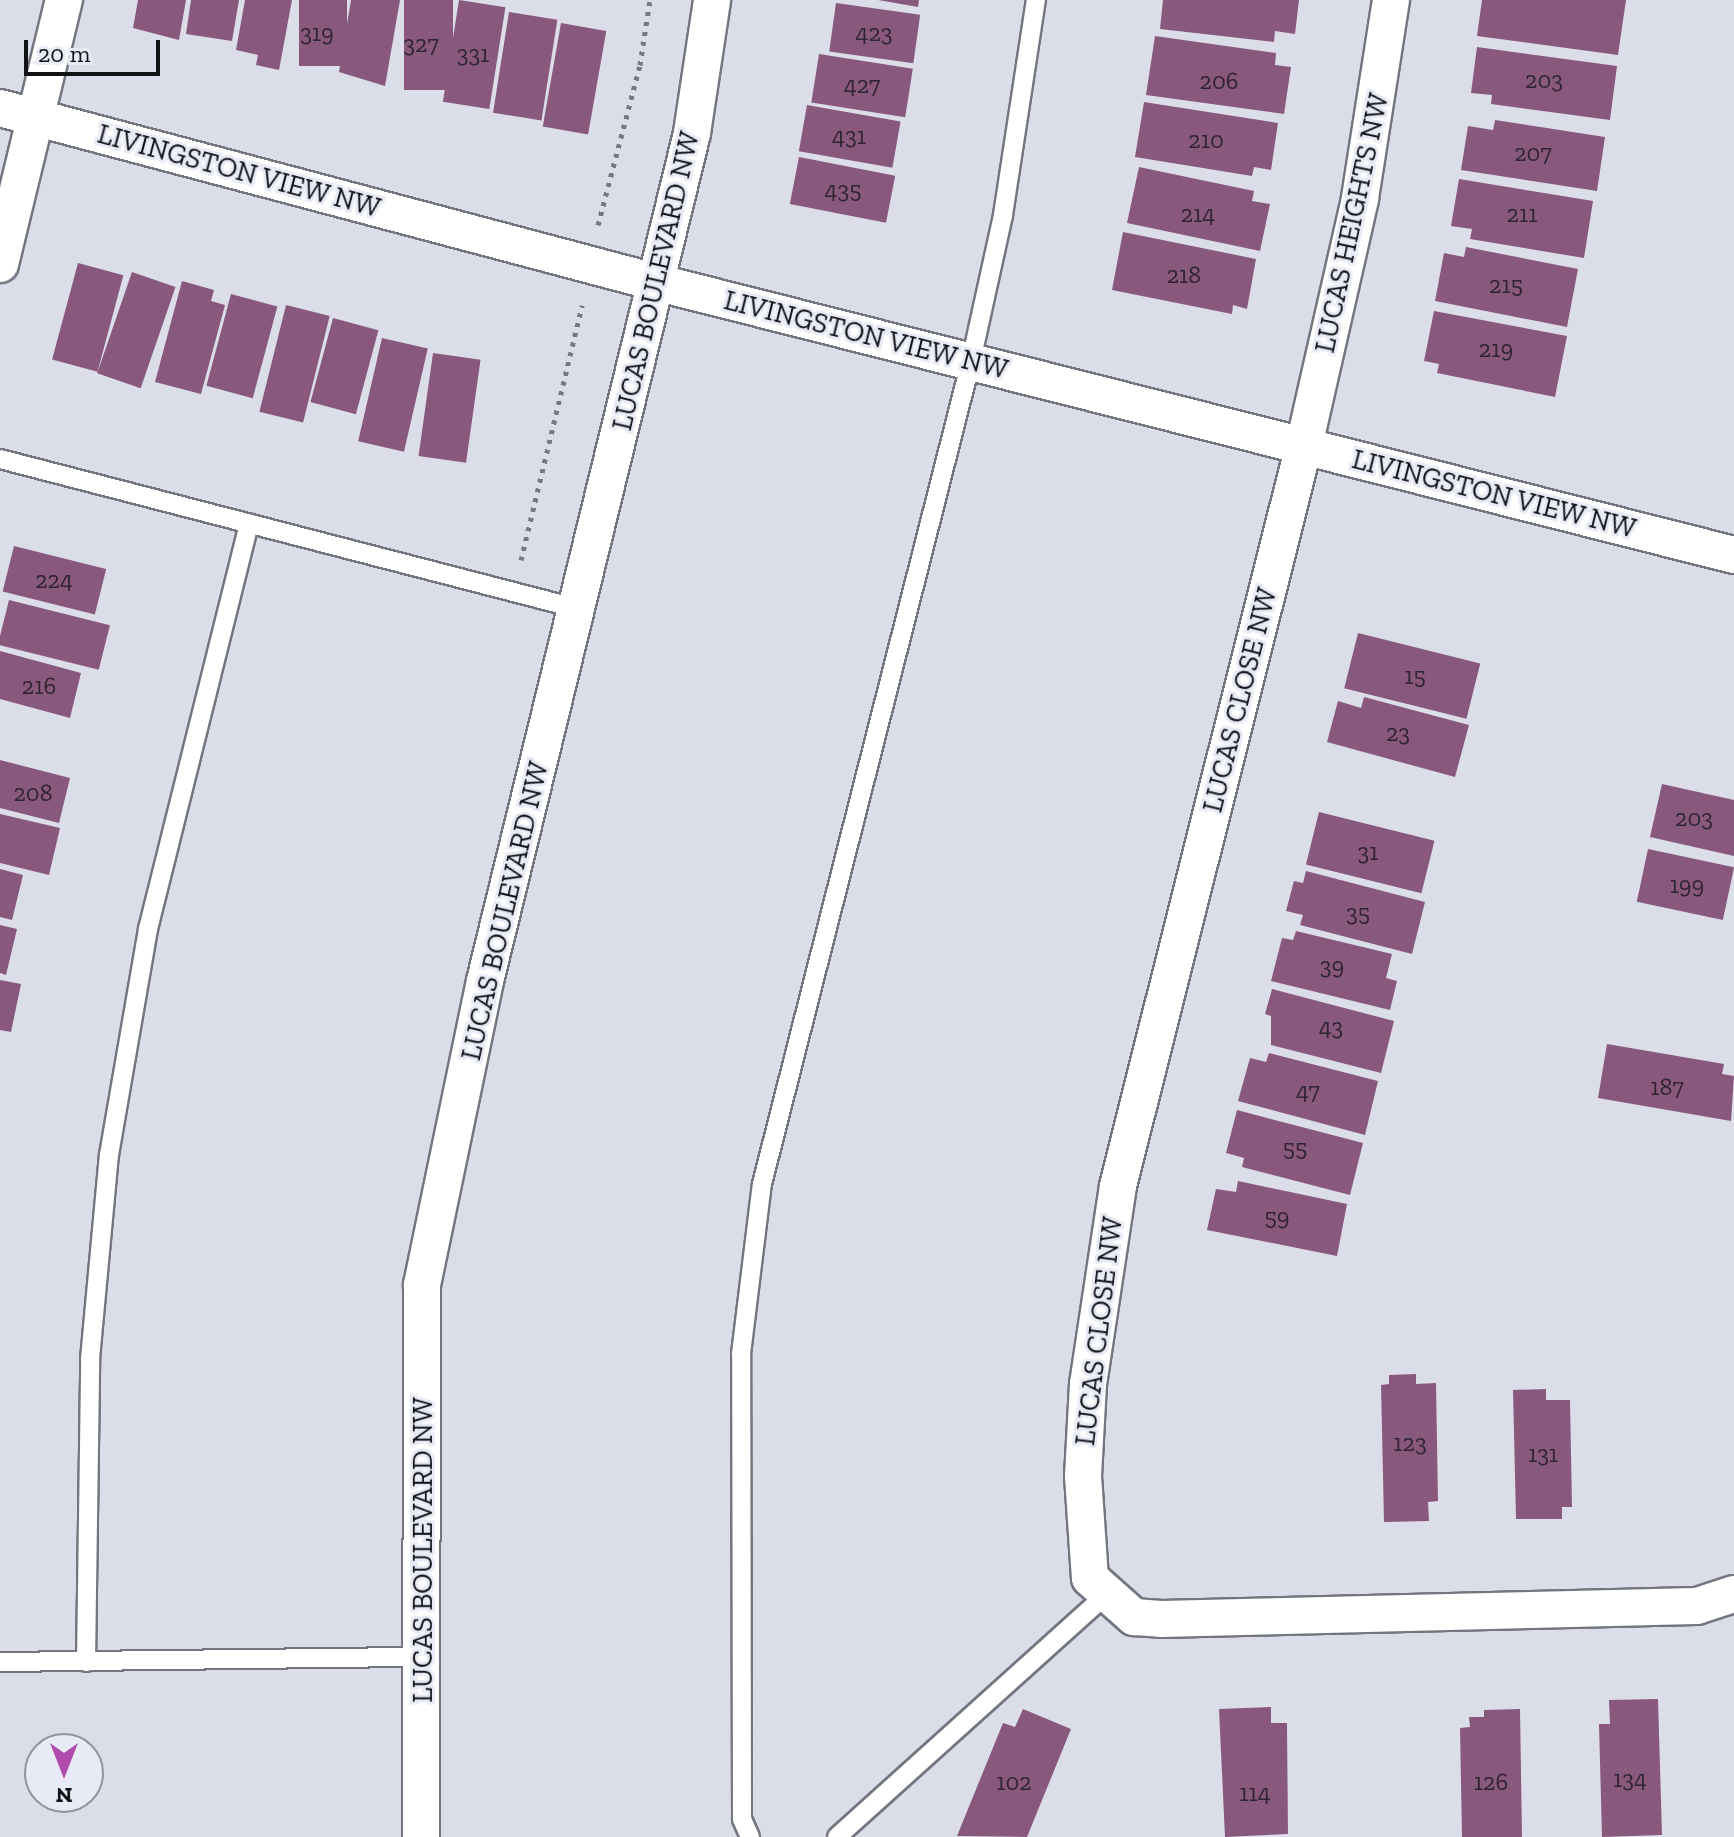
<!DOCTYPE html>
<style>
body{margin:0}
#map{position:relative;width:1734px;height:1837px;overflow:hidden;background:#dbdee9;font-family:"Zilla Slab",serif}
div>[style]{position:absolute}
.building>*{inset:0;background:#89587d;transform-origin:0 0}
.path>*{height:5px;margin-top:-2.5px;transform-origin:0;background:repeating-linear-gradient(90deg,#777980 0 4px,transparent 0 10px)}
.roads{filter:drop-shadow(2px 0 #73757f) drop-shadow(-2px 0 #73757f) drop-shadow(0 2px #73757f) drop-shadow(0 -2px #73757f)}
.lane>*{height:18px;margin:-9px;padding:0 9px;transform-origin:9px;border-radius:9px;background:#fff}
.street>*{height:36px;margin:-18px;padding:0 18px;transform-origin:18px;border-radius:18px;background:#fff}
span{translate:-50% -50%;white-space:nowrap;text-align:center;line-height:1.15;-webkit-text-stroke:6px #e8ebf6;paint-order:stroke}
.number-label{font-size:24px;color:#2f2430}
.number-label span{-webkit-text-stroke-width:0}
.street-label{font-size:28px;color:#111216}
.north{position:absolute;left:24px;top:1733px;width:80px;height:80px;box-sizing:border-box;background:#e8ebf6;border:2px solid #92949c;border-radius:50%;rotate:180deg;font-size:22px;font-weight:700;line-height:32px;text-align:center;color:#111216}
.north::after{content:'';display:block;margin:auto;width:28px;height:36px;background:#b34bad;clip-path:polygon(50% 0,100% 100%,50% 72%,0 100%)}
.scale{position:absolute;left:24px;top:40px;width:136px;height:36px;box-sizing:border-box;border:4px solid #111216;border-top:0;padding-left:10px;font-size:24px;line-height:28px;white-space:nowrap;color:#111216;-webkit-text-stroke:6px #e8ebf6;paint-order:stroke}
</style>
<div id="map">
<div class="building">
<div style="clip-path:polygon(138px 0,186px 0,179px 40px,133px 28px)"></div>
<div style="clip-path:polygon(191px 0,239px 0,232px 41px,186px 34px)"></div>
<div style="clip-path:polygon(245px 0,292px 0,279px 70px,256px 65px,258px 55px,236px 50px)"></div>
<div style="left:299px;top:0;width:48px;height:66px"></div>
<div style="clip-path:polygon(351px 0,400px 0,385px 86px,339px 72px)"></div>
<div style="left:404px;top:0;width:49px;height:90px"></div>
<div style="left:459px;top:0;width:47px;height:103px;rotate:9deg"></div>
<div style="clip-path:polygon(878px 0,919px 0,918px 7px)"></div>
<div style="clip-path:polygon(1163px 0,1299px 0,1295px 34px,1275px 31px,1274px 42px,1160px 29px)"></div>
<div style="clip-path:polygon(1482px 0,1626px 0,1618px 55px,1477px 36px)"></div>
<div style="left:836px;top:3px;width:85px;height:49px;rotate:8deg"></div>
<div style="left:509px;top:12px;width:49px;height:102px;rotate:9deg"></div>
<div style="left:561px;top:23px;width:46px;height:105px;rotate:10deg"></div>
<div style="clip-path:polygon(1155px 36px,1276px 53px,1275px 65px,1291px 67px,1284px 114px,1146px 95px)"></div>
<div style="clip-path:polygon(1477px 47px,1617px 66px,1610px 120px,1491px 104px,1492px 95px,1471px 93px)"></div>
<div style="left:819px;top:54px;width:95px;height:49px;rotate:9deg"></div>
<div style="clip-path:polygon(1144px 102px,1278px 123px,1271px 170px,1254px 167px,1252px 176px,1135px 157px)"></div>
<div style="left:807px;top:105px;width:95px;height:47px;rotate:10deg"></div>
<div style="clip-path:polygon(1495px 120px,1605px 137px,1597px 191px,1461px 170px,1468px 126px,1493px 130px)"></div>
<div style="left:799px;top:157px;width:98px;height:48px;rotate:11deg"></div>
<div style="clip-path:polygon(1139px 167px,1254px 191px,1252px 201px,1270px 204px,1260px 251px,1127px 223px)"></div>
<div style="clip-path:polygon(1459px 179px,1593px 201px,1584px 258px,1470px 239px,1472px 229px,1451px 226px)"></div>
<div style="clip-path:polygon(1123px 232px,1256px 259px,1247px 309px,1233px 305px,1232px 314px,1112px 290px)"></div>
<div style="clip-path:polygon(1466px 247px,1578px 269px,1567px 327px,1435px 301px,1444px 253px,1464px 257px)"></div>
<div style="left:78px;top:263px;width:47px;height:100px;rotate:15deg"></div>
<div style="left:132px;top:272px;width:46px;height:107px;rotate:19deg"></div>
<div style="clip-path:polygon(182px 281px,214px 290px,211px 301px,225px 305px,201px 394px,155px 382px)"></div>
<div style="left:231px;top:294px;width:48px;height:95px;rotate:15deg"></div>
<div style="left:286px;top:305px;width:45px;height:110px;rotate:14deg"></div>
<div style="clip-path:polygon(1434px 311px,1567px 336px,1555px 397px,1437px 373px,1439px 364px,1424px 361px)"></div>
<div style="left:333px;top:318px;width:47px;height:87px;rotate:15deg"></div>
<div style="left:382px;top:338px;width:47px;height:106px;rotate:13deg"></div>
<div style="left:433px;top:353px;width:48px;height:104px;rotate:8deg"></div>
<div style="left:14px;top:546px;width:95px;height:47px;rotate:14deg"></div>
<div style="left:9px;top:600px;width:104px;height:46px;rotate:14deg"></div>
<div style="left:1358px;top:633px;width:126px;height:57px;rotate:14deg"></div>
<div style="clip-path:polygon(0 651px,81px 673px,70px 718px,0 699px)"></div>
<div style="clip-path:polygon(1364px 697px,1469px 725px,1455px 777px,1327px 742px,1338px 701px,1361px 708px)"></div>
<div style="clip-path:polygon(0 760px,70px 778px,59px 823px,0 808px)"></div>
<div style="clip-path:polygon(1662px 784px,1734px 800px,1734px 856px,1650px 837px)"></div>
<div style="left:1319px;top:812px;width:119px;height:54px;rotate:14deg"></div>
<div style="clip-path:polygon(0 814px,60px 828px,49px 875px,0 863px)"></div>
<div style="left:1648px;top:849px;width:88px;height:54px;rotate:12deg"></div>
<div style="clip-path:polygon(0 869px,23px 875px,12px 920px,0 917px)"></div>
<div style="clip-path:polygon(1306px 871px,1425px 902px,1412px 954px,1300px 925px,1303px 915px,1286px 911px,1294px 881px,1303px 883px)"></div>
<div style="clip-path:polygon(0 925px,17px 929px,6px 975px,0 973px)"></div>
<div style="clip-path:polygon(1296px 931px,1392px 954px,1386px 978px,1397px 981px,1390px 1010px,1271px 981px,1282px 938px,1293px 940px)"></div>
<div style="clip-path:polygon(0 980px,21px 984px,11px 1032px,0 1030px)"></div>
<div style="clip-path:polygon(1272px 989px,1394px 1021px,1381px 1073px,1271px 1045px,1271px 1016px,1265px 1014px)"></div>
<div style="clip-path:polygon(1607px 1044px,1724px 1064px,1722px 1074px,1734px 1076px,1731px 1121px,1598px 1098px)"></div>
<div style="clip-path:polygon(1269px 1053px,1378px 1081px,1365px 1135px,1238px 1101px,1250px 1058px,1266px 1062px)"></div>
<div style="clip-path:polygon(1237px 1110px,1363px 1143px,1350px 1195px,1242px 1167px,1244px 1158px,1226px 1153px)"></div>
<div style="clip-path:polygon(1238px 1181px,1347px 1204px,1337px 1256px,1207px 1230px,1216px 1189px,1236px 1192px)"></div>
<div style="clip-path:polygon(1416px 1374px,1416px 1384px,1436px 1383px,1438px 1501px,1428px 1502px,1429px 1521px,1384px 1522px,1381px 1385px,1389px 1384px,1389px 1375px)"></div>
<div style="clip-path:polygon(1546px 1389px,1546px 1400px,1570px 1400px,1572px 1507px,1562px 1507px,1562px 1519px,1516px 1519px,1513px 1390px)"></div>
<div style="clip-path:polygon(1658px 1699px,1662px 1835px,1602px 1837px,1599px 1724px,1610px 1724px,1609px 1700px)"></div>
<div style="clip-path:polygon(1271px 1707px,1271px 1723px,1287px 1723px,1288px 1834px,1225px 1837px,1219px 1709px)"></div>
<div style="clip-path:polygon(1023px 1709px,1071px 1729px,1027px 1837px,957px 1836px,1003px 1723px,1015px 1727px)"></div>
<div style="clip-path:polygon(1520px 1709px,1522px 1837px,1462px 1837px,1460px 1728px,1470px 1727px,1469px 1717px,1484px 1717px,1484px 1710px)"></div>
</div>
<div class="path">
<div style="left:598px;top:225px;width:165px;rotate:-75.3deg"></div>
<div style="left:640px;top:65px;width:66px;rotate:-81.3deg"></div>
<div style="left:521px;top:560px;width:262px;rotate:-76.5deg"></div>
</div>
<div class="roads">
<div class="lane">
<div style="left:0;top:459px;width:598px;rotate:14.52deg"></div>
<div style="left:0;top:1662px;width:424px;rotate:-0.7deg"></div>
<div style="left:86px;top:1662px;width:303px;rotate:-89.2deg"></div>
<div style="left:90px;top:1359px;width:205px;rotate:-84.7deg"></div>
<div style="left:109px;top:1155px;width:229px;rotate:-80.2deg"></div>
<div style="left:148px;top:929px;width:418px;rotate:-76deg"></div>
<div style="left:750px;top:1837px;width:20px;rotate:-114deg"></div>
<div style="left:742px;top:1819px;width:465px;rotate:-90.1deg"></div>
<div style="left:741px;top:1354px;width:171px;rotate:-83deg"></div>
<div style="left:762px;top:1184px;width:849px;rotate:-75.75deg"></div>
<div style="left:971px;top:361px;width:149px;rotate:-77.6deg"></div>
<div style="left:1003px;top:215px;width:218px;rotate:-81.3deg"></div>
<div style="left:837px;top:1837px;width:359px;rotate:-42deg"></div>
</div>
<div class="street">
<div style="left:1391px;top:0;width:201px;rotate:98.9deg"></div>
<div style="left:1360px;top:199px;width:252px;rotate:102.8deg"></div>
<div style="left:1304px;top:445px;width:764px;rotate:104.09deg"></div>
<div style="left:1118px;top:1186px;width:200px;rotate:98.6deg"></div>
<div style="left:1088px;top:1384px;width:92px;rotate:93.1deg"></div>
<div style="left:1083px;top:1476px;width:102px;rotate:86.1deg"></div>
<div style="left:1090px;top:1578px;width:59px;rotate:41.6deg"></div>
<div style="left:1134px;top:1617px;width:27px;rotate:4deg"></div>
<div style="left:1161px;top:1619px;width:536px;rotate:-1.39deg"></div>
<div style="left:1697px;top:1606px;width:39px;rotate:-18deg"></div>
<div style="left:0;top:108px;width:678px;rotate:14.88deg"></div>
<div style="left:655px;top:282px;width:1113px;rotate:14.2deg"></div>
<div style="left:0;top:264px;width:272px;rotate:-76.4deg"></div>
<div style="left:421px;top:1837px;width:552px;rotate:-89.9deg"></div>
<div style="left:422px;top:1285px;width:310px;rotate:-78.3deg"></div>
<div style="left:485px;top:981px;width:873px;rotate:-76.28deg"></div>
<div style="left:692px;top:133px;width:134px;rotate:-81.4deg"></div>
</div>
</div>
<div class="number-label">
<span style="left:317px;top:33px">319</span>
<span style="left:874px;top:33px">423</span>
<span style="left:421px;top:44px">327</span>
<span style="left:473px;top:54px">331</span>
<span style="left:1544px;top:80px">203</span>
<span style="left:1219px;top:81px">206</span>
<span style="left:862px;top:85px">427</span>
<span style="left:849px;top:136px">431</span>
<span style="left:1206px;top:140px">210</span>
<span style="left:1533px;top:153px">207</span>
<span style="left:843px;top:190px">435</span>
<span style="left:1198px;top:214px">214</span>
<span style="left:1522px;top:214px">211</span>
<span style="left:1184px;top:275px">218</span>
<span style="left:1506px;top:285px">215</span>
<span style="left:1496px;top:349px">219</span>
<span style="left:54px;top:580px">224</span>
<span style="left:1415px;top:676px">15</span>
<span style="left:39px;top:686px">216</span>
<span style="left:1398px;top:733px">23</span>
<span style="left:33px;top:793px">208</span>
<span style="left:1694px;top:818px">203</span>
<span style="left:1368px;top:852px">31</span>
<span style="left:1687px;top:885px">199</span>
<span style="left:1358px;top:913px">35</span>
<span style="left:1332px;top:966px">39</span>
<span style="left:1331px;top:1027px">43</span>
<span style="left:1667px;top:1087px">187</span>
<span style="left:1308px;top:1091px">47</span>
<span style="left:1295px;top:1148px">55</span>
<span style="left:1277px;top:1217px">59</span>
<span style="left:1410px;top:1443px">123</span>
<span style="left:1543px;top:1454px">131</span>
<span style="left:1630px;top:1779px">134</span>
<span style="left:1014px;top:1782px">102</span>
<span style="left:1491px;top:1782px">126</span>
<span style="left:1255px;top:1793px">114</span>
</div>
<div class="street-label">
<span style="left:239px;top:171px;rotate:15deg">LIVINGSTON VIEW NW</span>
<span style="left:1352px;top:223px;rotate:-78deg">LUCAS HEIGHTS NW</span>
<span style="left:656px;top:281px;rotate:-77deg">LUCAS BOULEVARD NW</span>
<span style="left:866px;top:335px;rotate:14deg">LIVINGSTON VIEW NW</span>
<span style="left:1494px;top:494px;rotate:14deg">LIVINGSTON VIEW NW</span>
<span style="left:1240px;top:700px;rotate:-76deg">LUCAS CLOSE NW</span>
<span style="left:505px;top:911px;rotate:-77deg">LUCAS BOULEVARD NW</span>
<span style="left:1099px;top:1331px;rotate:-83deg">LUCAS CLOSE NW</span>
<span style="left:423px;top:1550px;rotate:-90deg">LUCAS BOULEVARD NW</span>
</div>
<div class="north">N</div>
<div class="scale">20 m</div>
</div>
